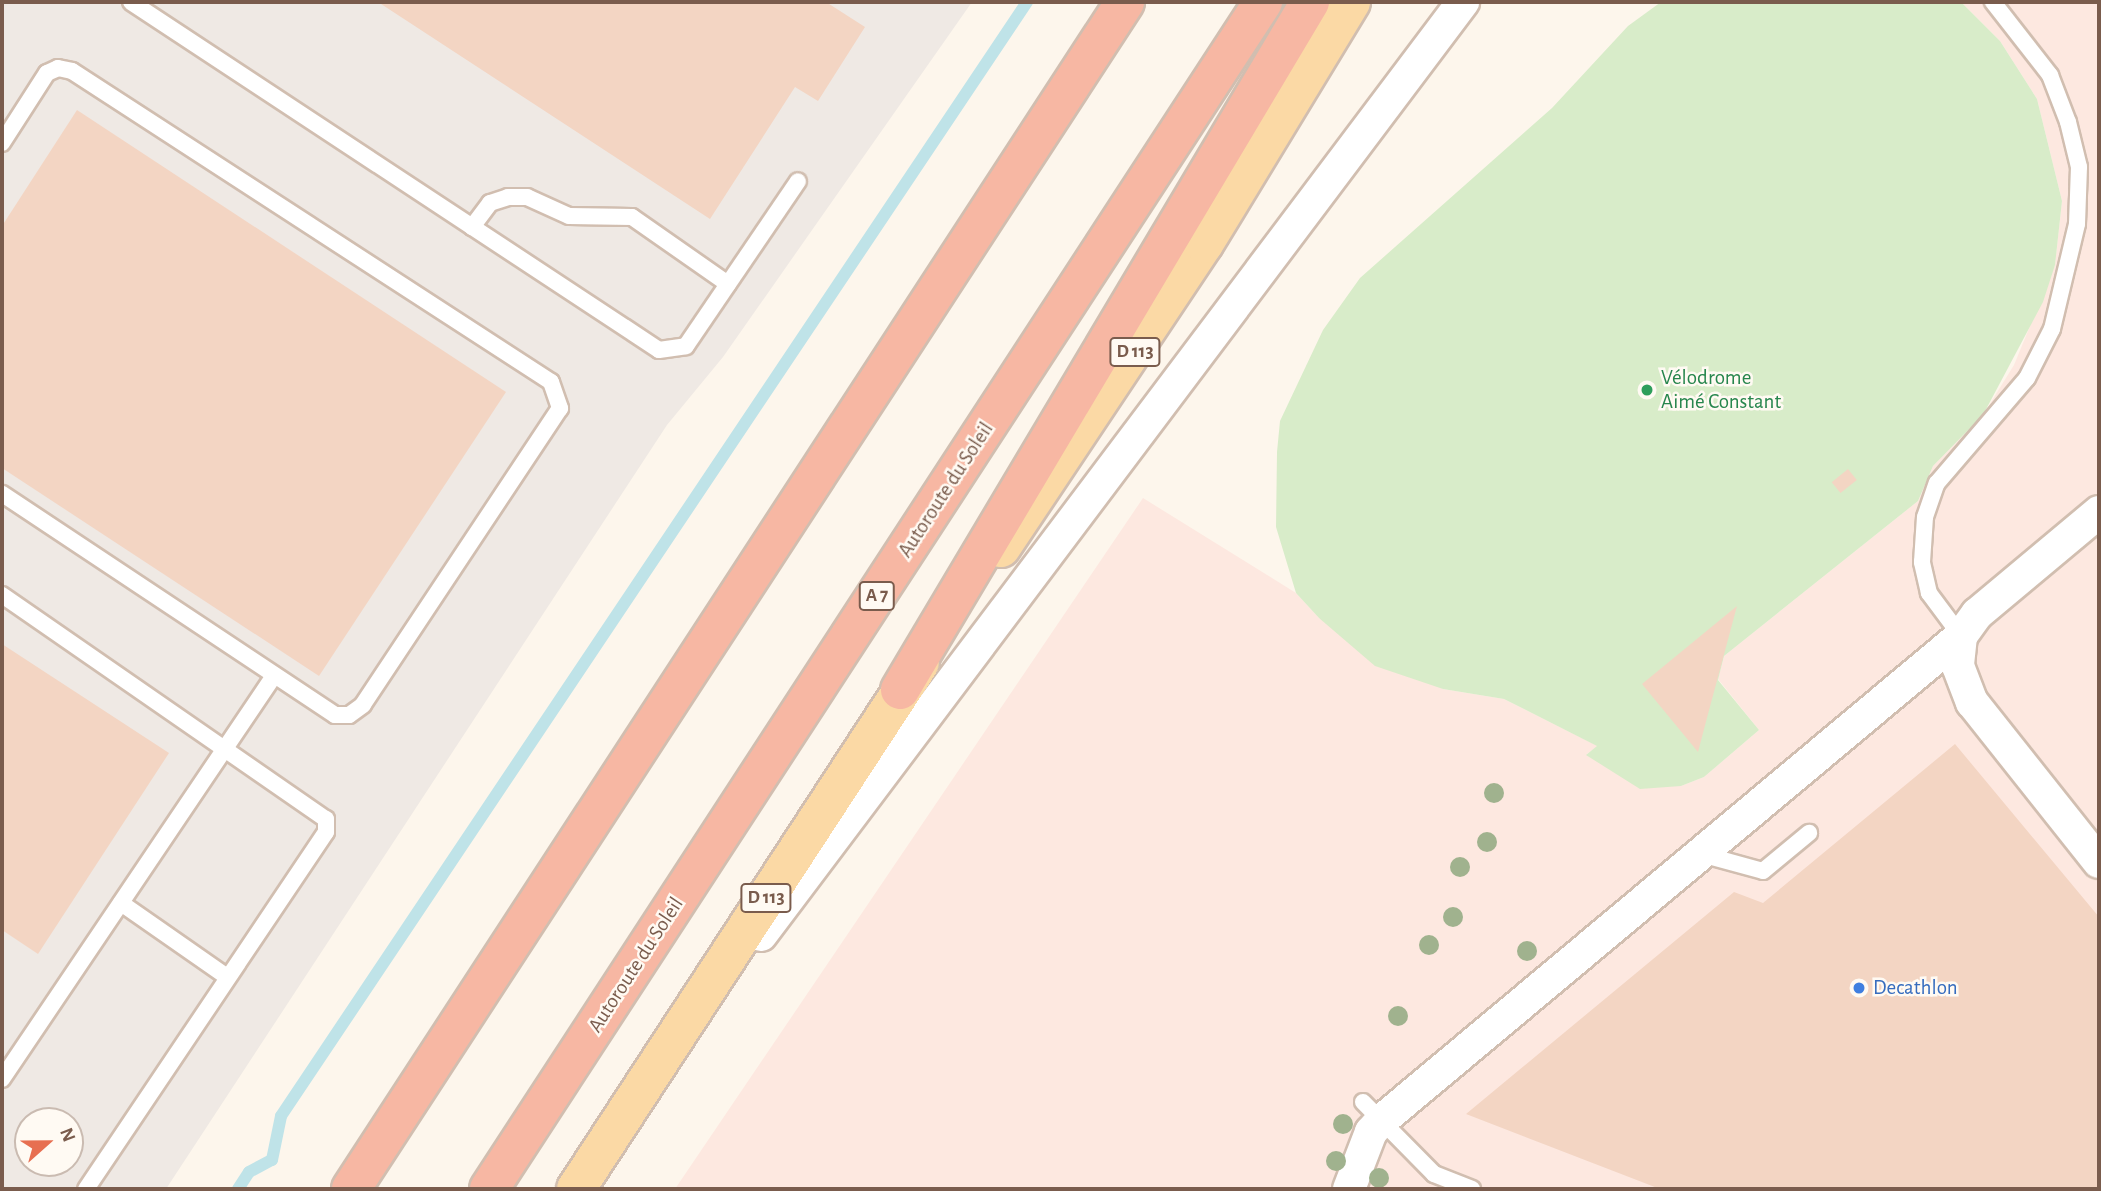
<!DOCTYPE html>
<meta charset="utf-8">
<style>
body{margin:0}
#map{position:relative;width:2101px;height:1191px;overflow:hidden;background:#fdf6ec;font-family:"Alegreya Sans",sans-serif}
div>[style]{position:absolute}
.commercial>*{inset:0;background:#fde8e0}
.industrial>*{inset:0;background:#efe9e4}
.green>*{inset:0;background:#d8ecc9}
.stream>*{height:12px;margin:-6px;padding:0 6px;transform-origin:6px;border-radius:6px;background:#bfe3e8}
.building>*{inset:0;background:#f3d5c3;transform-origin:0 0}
.roads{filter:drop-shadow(2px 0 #d1beb0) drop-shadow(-2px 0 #d1beb0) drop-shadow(0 2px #d1beb0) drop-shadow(0 -2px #d1beb0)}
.service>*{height:16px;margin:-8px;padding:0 8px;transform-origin:8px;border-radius:8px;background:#fff}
.minor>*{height:32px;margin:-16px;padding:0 16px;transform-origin:16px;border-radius:16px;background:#fff}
.primary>*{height:38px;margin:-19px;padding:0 19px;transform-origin:19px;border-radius:19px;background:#fbd9a5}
.motorway>*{height:38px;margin:-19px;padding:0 19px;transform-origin:19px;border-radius:19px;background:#f7b7a3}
.trees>*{width:20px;height:20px;margin:-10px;border-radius:50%;background:#a0b28e}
.dots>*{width:19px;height:19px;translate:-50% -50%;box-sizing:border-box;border:4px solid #fffaf3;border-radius:50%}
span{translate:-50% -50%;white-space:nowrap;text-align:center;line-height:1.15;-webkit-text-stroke:5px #fffaf3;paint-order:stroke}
.shield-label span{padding:2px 5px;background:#fffaf3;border:2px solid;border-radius:5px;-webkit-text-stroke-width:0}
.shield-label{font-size:19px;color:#7a5c4d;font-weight:700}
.leisure-label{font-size:21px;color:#27864d}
.left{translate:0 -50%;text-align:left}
.street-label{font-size:21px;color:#7a5c4d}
.shop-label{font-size:21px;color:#366cbe}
.frame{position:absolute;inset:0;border:4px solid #7a5c4d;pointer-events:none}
.north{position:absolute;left:14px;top:1107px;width:70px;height:70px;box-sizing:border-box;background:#fffaf3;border:2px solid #cabbb1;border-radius:50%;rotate:69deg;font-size:19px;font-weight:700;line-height:28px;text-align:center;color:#7a5c4d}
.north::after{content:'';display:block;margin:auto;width:24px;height:32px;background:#e76f51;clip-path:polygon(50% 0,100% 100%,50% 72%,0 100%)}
</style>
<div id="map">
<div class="commercial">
<div style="clip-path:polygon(1961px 2px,2099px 2px,2099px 1189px,675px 1189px,1143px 498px,1296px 593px,1319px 618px,1443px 689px,1504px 699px,1598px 746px,1587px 754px,1681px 786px,1704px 777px,1759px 730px,1718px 679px,1724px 656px,1918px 501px,1933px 466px,1983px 415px,2014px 365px,2055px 265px,2062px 201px,2037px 99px,2000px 41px)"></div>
</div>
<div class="industrial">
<div style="clip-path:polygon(evenodd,2px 2px,972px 2px,723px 357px,667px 425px,166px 1189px,2px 1189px,2px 2px,28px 1121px,70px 1121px,70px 1163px,28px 1163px,28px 1121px)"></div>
</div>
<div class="green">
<div style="clip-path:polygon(1661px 2px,1961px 2px,2000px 41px,2037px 99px,2062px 201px,2055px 265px,2043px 302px,1983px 415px,1933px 466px,1918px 501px,1724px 656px,1718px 680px,1759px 730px,1704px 777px,1681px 786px,1640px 789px,1586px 755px,1597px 746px,1504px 699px,1443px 689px,1375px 666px,1319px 618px,1296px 593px,1276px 527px,1277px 452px,1280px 421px,1323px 330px,1360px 278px,1552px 108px,1628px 26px)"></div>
</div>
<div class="stream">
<div style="left:238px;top:1189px;width:20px;rotate:-57deg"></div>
<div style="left:249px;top:1172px;width:26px;rotate:-28deg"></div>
<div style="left:272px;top:1160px;width:45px;rotate:-78.4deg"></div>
<div style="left:281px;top:1116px;width:1341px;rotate:-56.19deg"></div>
</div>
<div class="building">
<div style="clip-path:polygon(378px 2px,826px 2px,865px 27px,818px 101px,795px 87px,710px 219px)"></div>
<div style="clip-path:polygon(77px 110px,506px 392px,319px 676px,2px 468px,2px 226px)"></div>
<div style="left:1848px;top:469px;width:14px;height:21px;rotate:51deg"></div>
<div style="clip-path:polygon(1737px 606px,1708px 714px,1698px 752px,1642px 684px)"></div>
<div style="clip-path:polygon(2px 644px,169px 753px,38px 954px,2px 930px)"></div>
<div style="clip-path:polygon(1955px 744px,2099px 917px,2099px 1189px,1660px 1189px,1466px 1114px,1734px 892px,1763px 903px)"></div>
</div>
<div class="roads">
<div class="service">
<div style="left:131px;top:2px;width:632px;rotate:33.39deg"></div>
<div style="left:659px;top:350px;width:27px;rotate:-8deg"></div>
<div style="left:686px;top:346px;width:199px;rotate:-55.8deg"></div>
<div style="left:2px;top:143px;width:83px;rotate:-57.3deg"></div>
<div style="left:47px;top:73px;width:12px;rotate:-24deg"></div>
<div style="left:58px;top:68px;width:14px;rotate:12deg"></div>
<div style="left:72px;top:71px;width:571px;rotate:32.99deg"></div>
<div style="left:551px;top:382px;width:28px;rotate:71deg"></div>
<div style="left:560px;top:408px;width:356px;rotate:123.6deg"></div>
<div style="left:363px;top:705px;width:17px;rotate:144deg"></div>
<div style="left:349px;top:715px;width:14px;rotate:180deg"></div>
<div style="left:335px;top:715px;width:400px;rotate:-146.4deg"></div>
<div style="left:472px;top:227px;width:30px;rotate:-53deg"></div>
<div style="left:490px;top:203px;width:19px;rotate:-18deg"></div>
<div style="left:508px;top:197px;width:19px"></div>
<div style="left:527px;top:197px;width:46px;rotate:24.3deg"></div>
<div style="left:569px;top:216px;width:63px;rotate:0.9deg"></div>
<div style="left:632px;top:217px;width:117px;rotate:34.9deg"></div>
<div style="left:2px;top:595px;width:394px;rotate:34.7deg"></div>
<div style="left:326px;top:819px;width:13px;rotate:90deg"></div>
<div style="left:326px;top:832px;width:430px;rotate:123.9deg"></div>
<div style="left:1961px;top:636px;width:54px;rotate:-126.7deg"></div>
<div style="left:1929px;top:593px;width:32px;rotate:-103deg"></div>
<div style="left:1922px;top:562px;width:45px;rotate:-86.2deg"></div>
<div style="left:1925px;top:517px;width:36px;rotate:-71deg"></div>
<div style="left:1937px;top:483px;width:138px;rotate:-49.4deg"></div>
<div style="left:2027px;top:378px;width:55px;rotate:-63deg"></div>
<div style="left:2052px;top:329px;width:108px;rotate:-76.6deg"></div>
<div style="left:2077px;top:224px;width:57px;rotate:-88deg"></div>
<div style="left:2079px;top:167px;width:46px;rotate:-103.7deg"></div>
<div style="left:2068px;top:122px;width:50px;rotate:-111deg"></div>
<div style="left:2050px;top:75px;width:93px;rotate:-128deg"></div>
<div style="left:1701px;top:854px;width:64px;rotate:15.3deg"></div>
<div style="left:1763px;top:871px;width:60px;rotate:-39.6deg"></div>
<div style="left:121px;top:903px;width:129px;rotate:34.9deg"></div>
<div style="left:2px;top:1079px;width:487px;rotate:-56deg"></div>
<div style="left:1363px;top:1102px;width:101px;rotate:45.4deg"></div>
<div style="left:1434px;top:1174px;width:41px;rotate:21.5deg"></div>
</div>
<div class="minor">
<div style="left:1961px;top:636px;width:30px;rotate:96deg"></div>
<div style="left:1958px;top:666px;width:39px;rotate:69deg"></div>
<div style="left:1972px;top:702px;width:204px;rotate:51.6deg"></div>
<div style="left:761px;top:935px;width:1168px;rotate:-53.04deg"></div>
<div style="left:1349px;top:1189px;width:61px;rotate:-68.9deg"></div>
<div style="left:1371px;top:1132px;width:15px;rotate:-48deg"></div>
<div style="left:1381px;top:1121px;width:756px;rotate:-39.9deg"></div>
<div style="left:1961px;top:636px;width:27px;rotate:-54deg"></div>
<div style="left:1977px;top:614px;width:159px;rotate:-39.9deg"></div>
</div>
<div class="primary">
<div style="left:1001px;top:548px;width:366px;rotate:-56.3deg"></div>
<div style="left:1204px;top:244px;width:283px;rotate:-58.7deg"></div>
<div style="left:576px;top:1189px;width:628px;rotate:-56.82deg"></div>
</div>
<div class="motorway">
<div style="left:900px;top:690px;width:801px;rotate:-59.21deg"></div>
<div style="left:351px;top:1189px;width:1417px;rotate:-56.89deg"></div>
<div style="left:489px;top:1189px;width:1417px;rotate:-56.89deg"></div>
</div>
</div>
<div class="trees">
<div style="left:1494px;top:793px"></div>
<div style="left:1487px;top:842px"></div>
<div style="left:1460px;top:867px"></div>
<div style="left:1453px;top:917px"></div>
<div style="left:1429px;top:945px"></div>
<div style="left:1527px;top:951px"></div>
<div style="left:1398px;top:1016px"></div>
<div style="left:1343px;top:1124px"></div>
<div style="left:1336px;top:1161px"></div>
<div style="left:1379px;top:1178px"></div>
</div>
<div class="dots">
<div style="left:1647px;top:390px;background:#2e9e5b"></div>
<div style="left:1859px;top:988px;background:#3f7fe0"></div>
</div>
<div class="shield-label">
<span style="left:1135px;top:352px">D 113</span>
<span style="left:877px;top:596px">A 7</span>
<span style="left:766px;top:898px">D 113</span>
</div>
<div class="leisure-label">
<span class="left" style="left:1661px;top:390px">Vélodrome<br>Aimé Constant</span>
</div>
<div class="street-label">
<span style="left:946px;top:490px;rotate:-57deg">Autoroute du Soleil</span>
<span style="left:636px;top:965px;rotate:-57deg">Autoroute du Soleil</span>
</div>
<div class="shop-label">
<span class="left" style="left:1873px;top:988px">Decathlon</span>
</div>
<div class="frame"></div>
<div class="north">N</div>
</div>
